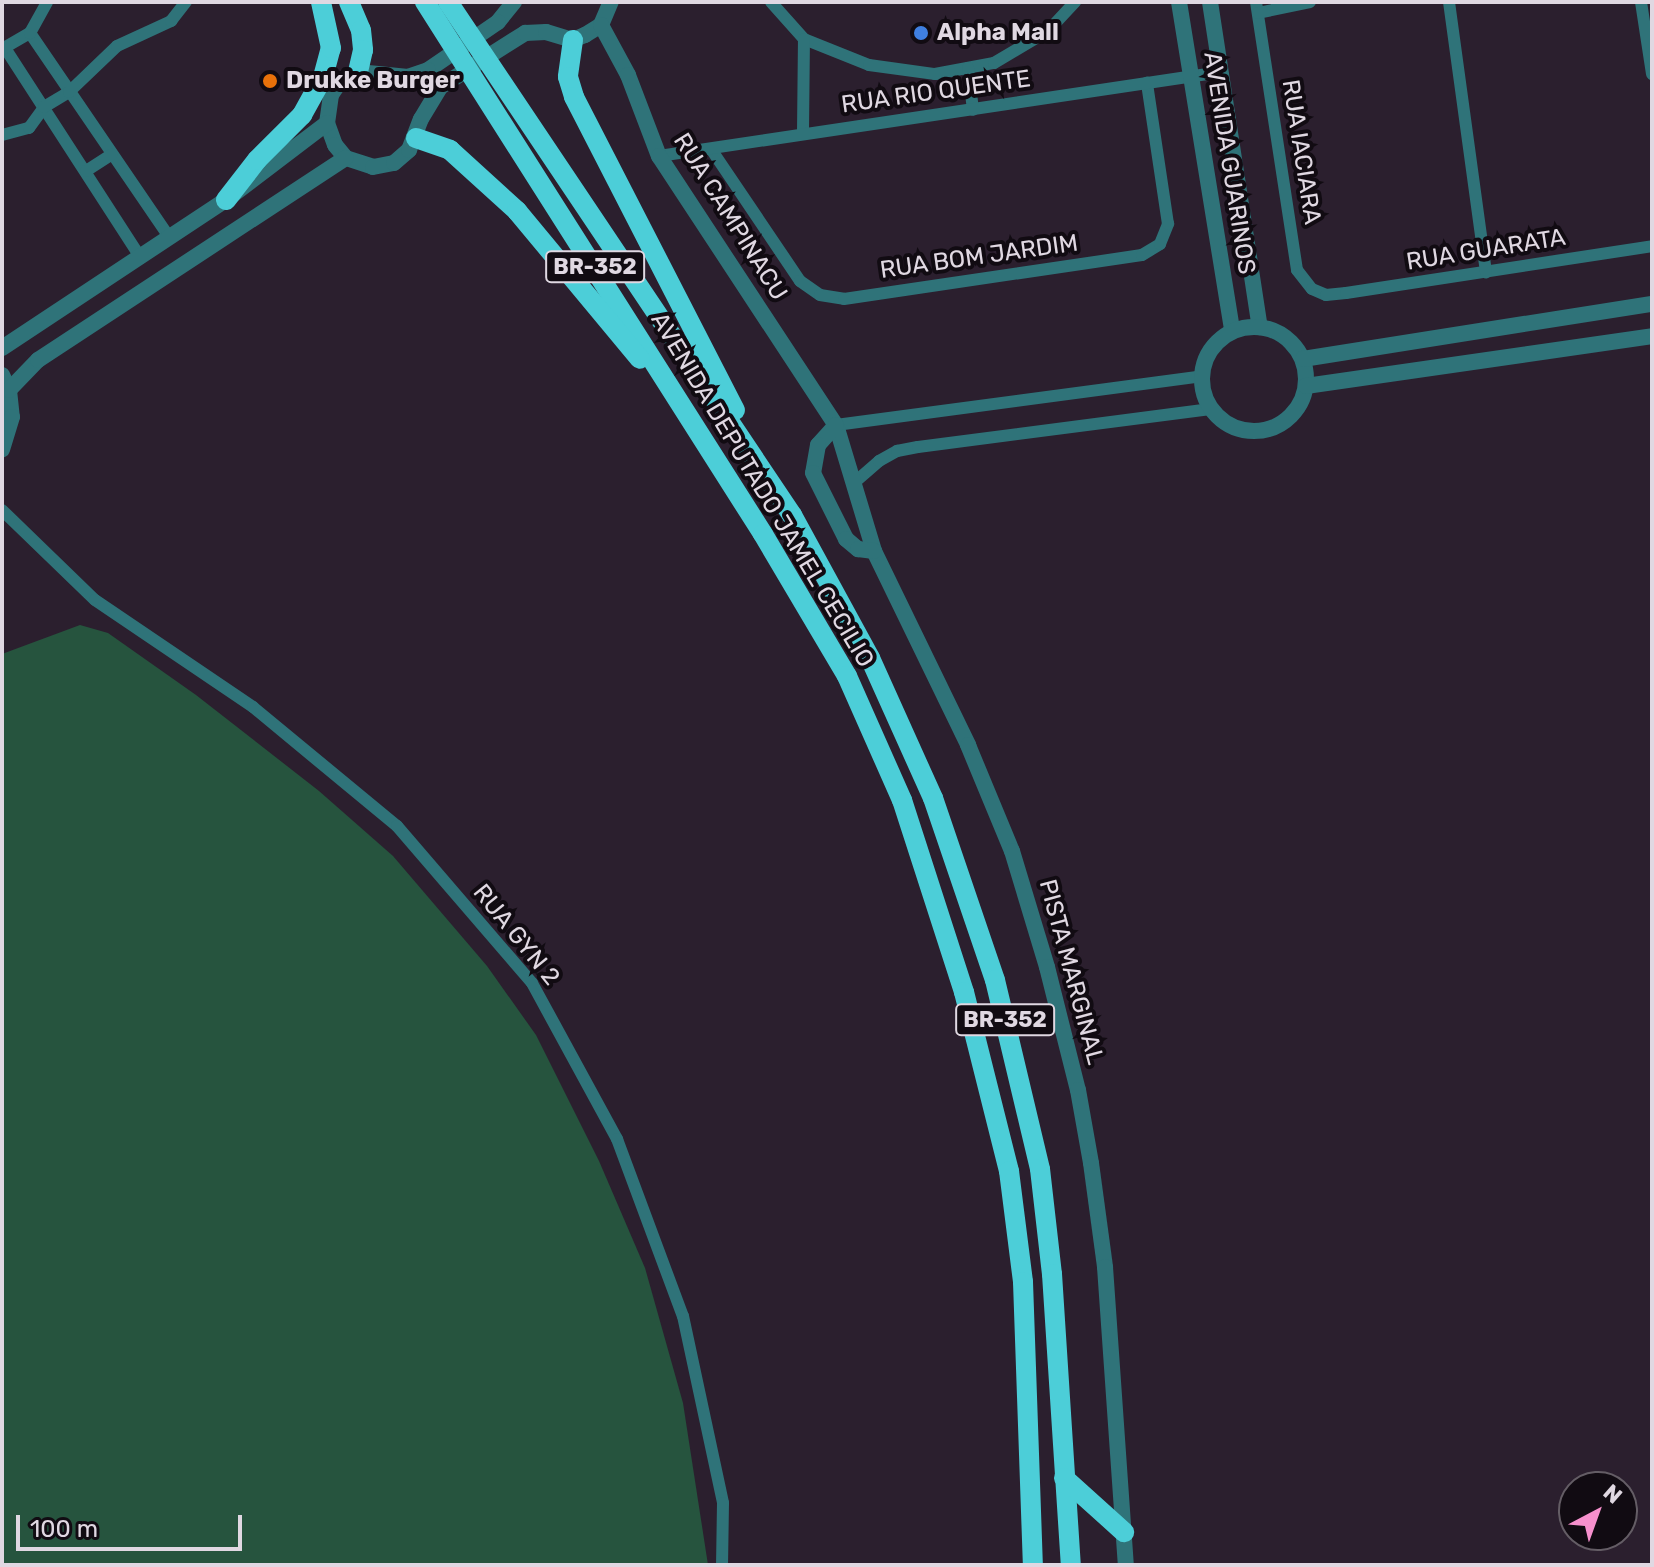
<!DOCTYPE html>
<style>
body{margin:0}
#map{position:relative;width:1654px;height:1567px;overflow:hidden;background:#2b1f2e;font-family:Rubik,sans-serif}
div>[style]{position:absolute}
.green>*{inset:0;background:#26543e}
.minor>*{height:12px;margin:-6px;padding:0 6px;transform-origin:6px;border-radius:6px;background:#2f7379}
.tertiary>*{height:16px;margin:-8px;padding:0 8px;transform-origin:8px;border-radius:8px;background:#2f7379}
.tertiary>.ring{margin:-8px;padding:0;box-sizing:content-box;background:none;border:16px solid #2f7379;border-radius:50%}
.trunk>*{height:20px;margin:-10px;padding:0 10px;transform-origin:10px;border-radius:10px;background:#4cced8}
.dots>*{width:22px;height:22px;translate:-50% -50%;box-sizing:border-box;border:4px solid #110b12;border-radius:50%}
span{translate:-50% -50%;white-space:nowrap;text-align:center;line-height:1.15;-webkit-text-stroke:8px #110b12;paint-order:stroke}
.shield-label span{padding:2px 6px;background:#110b12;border:2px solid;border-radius:6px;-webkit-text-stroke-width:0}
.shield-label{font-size:22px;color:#e0d8e2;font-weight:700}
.poi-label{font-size:24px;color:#e0d8e2;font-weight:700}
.left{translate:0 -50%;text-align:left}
.street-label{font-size:24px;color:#e0d8e2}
.frame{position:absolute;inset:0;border:4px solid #e0d8e2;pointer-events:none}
.north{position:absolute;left:1558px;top:1471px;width:80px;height:80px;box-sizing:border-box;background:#110b12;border:2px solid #645d65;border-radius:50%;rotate:41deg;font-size:22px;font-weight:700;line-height:32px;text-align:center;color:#e0d8e2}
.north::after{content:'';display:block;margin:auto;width:28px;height:36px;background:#f790cd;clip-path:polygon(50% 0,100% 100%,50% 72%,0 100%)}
.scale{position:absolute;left:16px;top:1515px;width:226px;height:36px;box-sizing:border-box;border:4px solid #e0d8e2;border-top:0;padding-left:10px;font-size:24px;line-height:28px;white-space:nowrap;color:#e0d8e2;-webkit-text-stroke:6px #110b12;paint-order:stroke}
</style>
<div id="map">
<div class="green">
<div style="clip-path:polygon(80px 625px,108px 633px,196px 695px,319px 791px,393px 856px,487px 966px,536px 1035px,599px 1161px,645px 1268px,683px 1403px,708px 1565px,2px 1565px,2px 654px)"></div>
</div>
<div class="minor">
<div style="left:771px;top:2px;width:50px;rotate:48.3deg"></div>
<div style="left:804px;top:39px;width:70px;rotate:21.8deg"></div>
<div style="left:869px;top:65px;width:67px;rotate:7.8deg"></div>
<div style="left:935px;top:74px;width:60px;rotate:-10.6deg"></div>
<div style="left:994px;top:63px;width:63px;rotate:-30.7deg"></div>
<div style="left:1048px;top:31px;width:40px;rotate:-47deg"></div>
<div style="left:1256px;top:2px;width:271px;rotate:81.3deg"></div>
<div style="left:1297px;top:270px;width:24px;rotate:52deg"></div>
<div style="left:1312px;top:289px;width:15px;rotate:23deg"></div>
<div style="left:1326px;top:295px;width:20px;rotate:-6deg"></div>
<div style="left:1346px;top:293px;width:310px;rotate:-8.7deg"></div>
<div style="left:1449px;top:2px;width:273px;rotate:82.2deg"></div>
<div style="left:1641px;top:2px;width:73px;rotate:81.3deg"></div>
<div style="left:1258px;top:13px;width:53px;rotate:-11.9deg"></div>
<div style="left:30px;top:33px;width:248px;rotate:55.7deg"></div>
<div style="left:5px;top:48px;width:250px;rotate:57.1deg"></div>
<div style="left:2px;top:49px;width:32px;rotate:-30deg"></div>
<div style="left:30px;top:33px;width:35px;rotate:-61deg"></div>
<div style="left:968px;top:68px;width:42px;rotate:83.2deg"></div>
<div style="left:803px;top:132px;width:93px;rotate:-89.4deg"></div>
<div style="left:2px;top:135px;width:28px;rotate:-15deg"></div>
<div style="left:29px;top:128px;width:26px;rotate:-54deg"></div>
<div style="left:44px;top:107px;width:29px;rotate:-31deg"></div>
<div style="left:69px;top:92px;width:66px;rotate:-43.8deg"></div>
<div style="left:117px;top:46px;width:60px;rotate:-24.8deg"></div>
<div style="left:171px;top:21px;width:24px;rotate:-52deg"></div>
<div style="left:711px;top:149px;width:159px;rotate:56deg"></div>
<div style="left:800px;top:281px;width:24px;rotate:35deg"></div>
<div style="left:820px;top:295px;width:24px;rotate:9deg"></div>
<div style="left:844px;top:299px;width:301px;rotate:-8.4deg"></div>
<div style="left:1142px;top:255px;width:21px;rotate:-31deg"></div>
<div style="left:1160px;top:244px;width:22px;rotate:-68deg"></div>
<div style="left:1168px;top:224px;width:143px;rotate:-98.5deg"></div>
<div style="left:659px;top:156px;width:568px;rotate:-8.5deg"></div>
<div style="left:86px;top:171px;width:30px;rotate:-33deg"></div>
<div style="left:836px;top:425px;width:368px;rotate:-7.6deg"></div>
<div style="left:855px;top:482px;width:32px;rotate:-41deg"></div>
<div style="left:879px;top:461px;width:21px;rotate:-29deg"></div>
<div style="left:897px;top:451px;width:21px;rotate:-11deg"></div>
<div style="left:918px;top:447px;width:295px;rotate:-7.4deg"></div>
<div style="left:2px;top:510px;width:129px;rotate:44.1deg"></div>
<div style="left:95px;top:600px;width:191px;rotate:34.1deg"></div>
<div style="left:253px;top:707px;width:187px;rotate:39.6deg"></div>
<div style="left:397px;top:826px;width:207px;rotate:49.3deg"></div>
<div style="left:532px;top:983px;width:178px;rotate:61.4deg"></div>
<div style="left:617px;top:1139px;width:189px;rotate:69.6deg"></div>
<div style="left:683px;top:1316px;width:191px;rotate:77.9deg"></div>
<div style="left:723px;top:1503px;width:62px;rotate:90.9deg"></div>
</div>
<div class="tertiary">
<div style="left:514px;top:2px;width:26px;rotate:129deg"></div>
<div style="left:498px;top:22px;width:85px;rotate:145.6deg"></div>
<div style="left:428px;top:70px;width:21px;rotate:161deg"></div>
<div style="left:408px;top:77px;width:50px;rotate:-174.3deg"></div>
<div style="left:358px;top:72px;width:19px;rotate:155deg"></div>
<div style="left:341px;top:80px;width:18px;rotate:124deg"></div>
<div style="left:331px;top:95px;width:28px;rotate:98deg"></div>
<div style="left:327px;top:123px;width:23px;rotate:70deg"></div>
<div style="left:335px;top:145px;width:17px;rotate:50deg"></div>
<div style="left:346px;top:158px;width:28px;rotate:18deg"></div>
<div style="left:373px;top:167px;width:21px;rotate:-11deg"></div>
<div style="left:394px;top:163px;width:20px;rotate:-41deg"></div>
<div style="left:409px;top:150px;width:33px;rotate:-69deg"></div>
<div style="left:421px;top:119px;width:37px;rotate:-59deg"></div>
<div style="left:440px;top:87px;width:101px;rotate:-32.4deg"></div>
<div style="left:525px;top:33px;width:21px;rotate:-3deg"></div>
<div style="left:546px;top:32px;width:28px;rotate:17deg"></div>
<div style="left:573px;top:40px;width:13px;rotate:-23deg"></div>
<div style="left:585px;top:35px;width:19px;rotate:-32deg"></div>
<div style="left:601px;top:25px;width:25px;rotate:-67deg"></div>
<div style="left:1179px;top:2px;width:333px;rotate:80.8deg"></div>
<div style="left:1210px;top:2px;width:329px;rotate:81.3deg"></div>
<div style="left:601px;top:25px;width:57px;rotate:61.6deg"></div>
<div style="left:628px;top:75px;width:87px;rotate:69.1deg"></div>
<div style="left:659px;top:156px;width:322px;rotate:56.7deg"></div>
<div style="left:836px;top:425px;width:132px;rotate:73.2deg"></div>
<div style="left:874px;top:551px;width:216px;rotate:64.1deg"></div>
<div style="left:968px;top:745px;width:115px;rotate:67.5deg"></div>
<div style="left:1012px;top:851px;width:121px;rotate:73.2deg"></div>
<div style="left:1047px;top:967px;width:127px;rotate:75.9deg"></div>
<div style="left:1078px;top:1090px;width:74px;rotate:79.9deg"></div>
<div style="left:1091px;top:1163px;width:105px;rotate:82.3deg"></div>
<div style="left:1105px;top:1267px;width:299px;rotate:86deg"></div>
<div class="ring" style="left:1202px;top:327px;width:88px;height:88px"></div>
<div style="left:2px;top:348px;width:268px;rotate:-33.5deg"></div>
<div style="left:226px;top:200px;width:127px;rotate:-37.3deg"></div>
<div style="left:1303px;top:359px;width:353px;rotate:-9deg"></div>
<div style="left:2px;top:375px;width:17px;rotate:65deg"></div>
<div style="left:9px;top:390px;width:27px;rotate:84deg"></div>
<div style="left:12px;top:417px;width:34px;rotate:107deg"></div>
<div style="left:1306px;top:386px;width:350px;rotate:-8.2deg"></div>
<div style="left:9px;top:390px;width:42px;rotate:-46deg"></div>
<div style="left:38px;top:360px;width:368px;rotate:-33.3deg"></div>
<div style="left:836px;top:425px;width:27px;rotate:132deg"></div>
<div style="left:818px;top:445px;width:28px;rotate:100deg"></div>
<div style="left:813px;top:473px;width:74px;rotate:63.4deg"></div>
<div style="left:846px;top:539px;width:16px;rotate:40deg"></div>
<div style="left:858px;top:549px;width:16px;rotate:7deg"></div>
</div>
<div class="trunk">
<div style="left:349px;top:2px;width:30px;rotate:67deg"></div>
<div style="left:361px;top:30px;width:20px;rotate:84deg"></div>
<div style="left:363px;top:50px;width:23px;rotate:103deg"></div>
<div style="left:425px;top:2px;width:630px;rotate:57.57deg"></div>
<div style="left:763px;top:534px;width:165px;rotate:59.4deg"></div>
<div style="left:847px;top:676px;width:136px;rotate:66.1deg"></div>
<div style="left:902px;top:800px;width:202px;rotate:72.1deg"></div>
<div style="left:964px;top:992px;width:185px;rotate:75.9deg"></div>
<div style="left:1009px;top:1171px;width:112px;rotate:82.8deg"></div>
<div style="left:1023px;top:1282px;width:283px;rotate:88deg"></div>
<div style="left:448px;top:2px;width:618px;rotate:56.16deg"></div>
<div style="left:792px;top:515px;width:163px;rotate:61.4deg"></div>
<div style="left:870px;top:658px;width:154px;rotate:65.8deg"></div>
<div style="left:933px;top:798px;width:192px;rotate:71.2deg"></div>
<div style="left:995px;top:980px;width:194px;rotate:76.6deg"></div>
<div style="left:1040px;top:1169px;width:106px;rotate:83.5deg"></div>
<div style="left:1052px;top:1274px;width:292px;rotate:86.3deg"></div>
<div style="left:573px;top:40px;width:37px;rotate:98deg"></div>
<div style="left:568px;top:77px;width:21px;rotate:73deg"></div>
<div style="left:574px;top:97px;width:352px;rotate:62.8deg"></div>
<div style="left:416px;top:138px;width:36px;rotate:19deg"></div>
<div style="left:450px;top:150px;width:91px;rotate:42.3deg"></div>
<div style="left:517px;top:211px;width:192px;rotate:50.3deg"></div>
<div style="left:226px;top:200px;width:51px;rotate:-52.2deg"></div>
<div style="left:257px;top:160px;width:64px;rotate:-45deg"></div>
<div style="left:302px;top:115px;width:43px;rotate:-61.1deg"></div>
<div style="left:323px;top:77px;width:30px;rotate:-75deg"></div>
<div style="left:331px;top:48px;width:47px;rotate:-102.3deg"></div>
<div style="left:1064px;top:1478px;width:81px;rotate:42deg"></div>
</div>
<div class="dots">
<div style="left:921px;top:33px;background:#3f7fe0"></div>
<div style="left:270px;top:81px;background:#e8710a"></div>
</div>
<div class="shield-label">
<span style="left:595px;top:267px">BR-352</span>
<span style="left:1005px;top:1020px">BR-352</span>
</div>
<div class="poi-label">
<span class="left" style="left:937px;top:33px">Alpha Mall</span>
<span class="left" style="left:286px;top:81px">Drukke Burger</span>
</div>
<div class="street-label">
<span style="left:936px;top:92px;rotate:-8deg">RUA RIO QUENTE</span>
<span style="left:1301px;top:152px;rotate:81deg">RUA IACIARA</span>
<span style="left:1229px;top:163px;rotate:81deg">AVENIDA GUARINOS</span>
<span style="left:730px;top:217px;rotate:58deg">RUA CAMPINACU</span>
<span style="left:1486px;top:250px;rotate:-9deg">RUA GUARATA</span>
<span style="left:979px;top:257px;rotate:-8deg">RUA BOM JARDIM</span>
<span style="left:762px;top:490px;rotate:59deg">AVENIDA DEPUTADO JAMEL CECILIO</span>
<span style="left:516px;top:935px;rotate:51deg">RUA GYN 2</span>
<span style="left:1071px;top:972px;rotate:75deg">PISTA MARGINAL</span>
</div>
<div class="frame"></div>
<div class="north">N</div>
<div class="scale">100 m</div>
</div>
